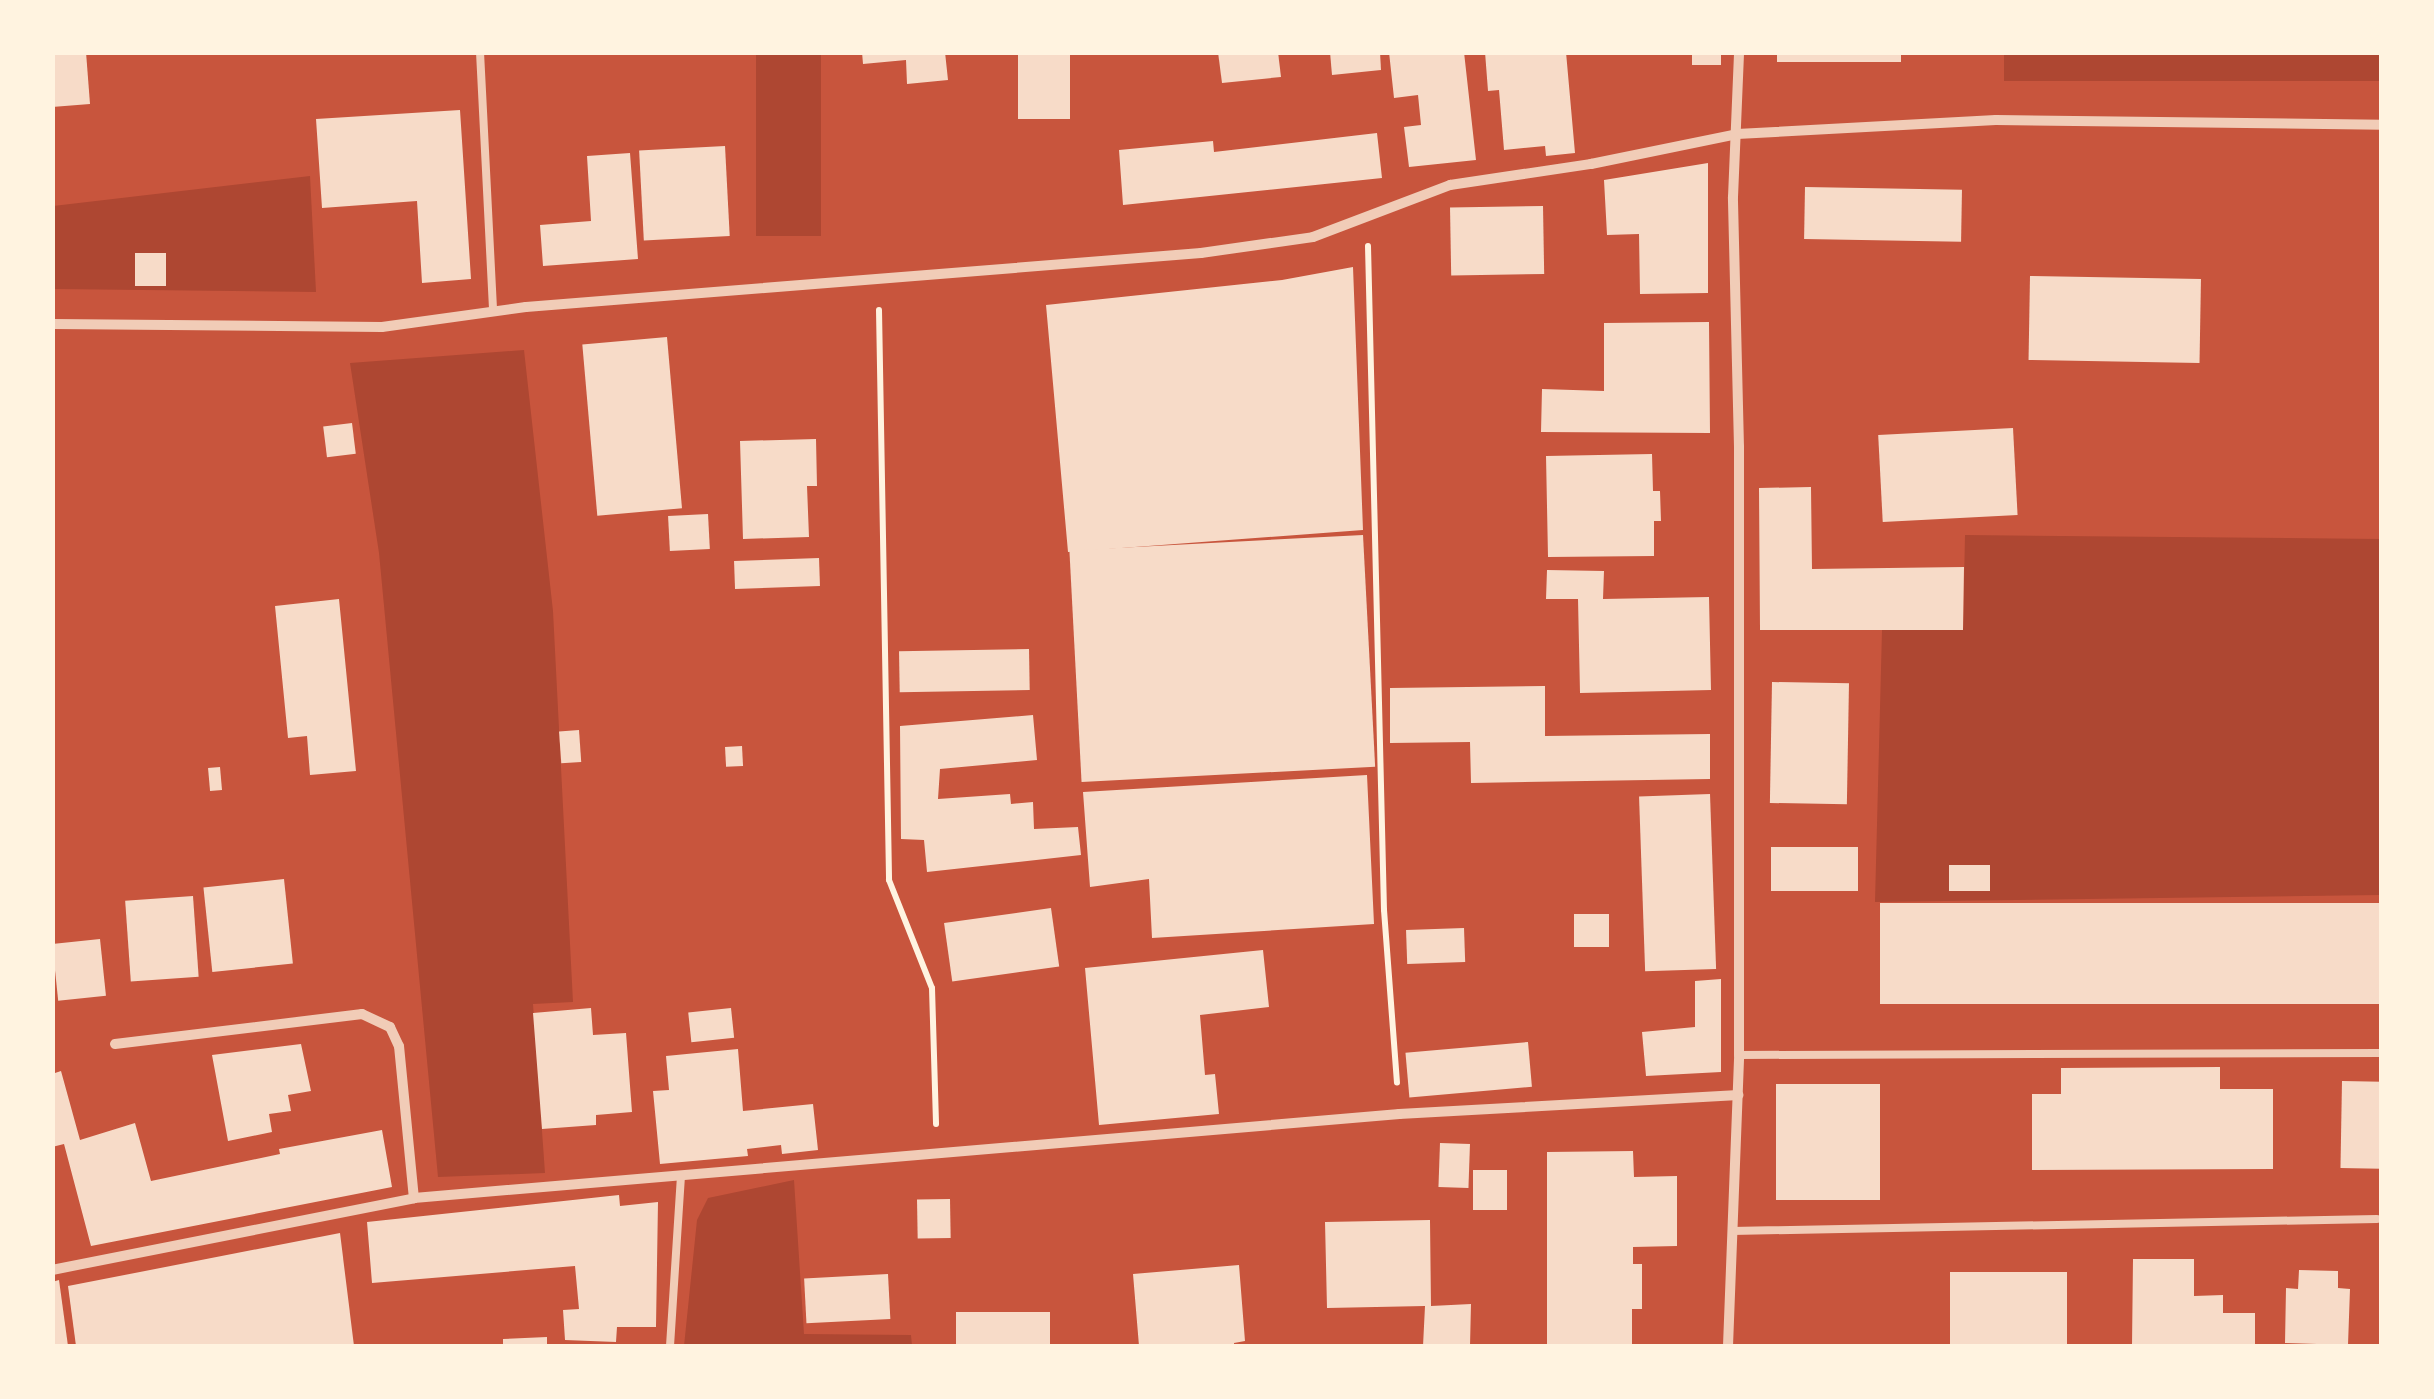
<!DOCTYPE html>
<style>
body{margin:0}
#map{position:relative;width:2434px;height:1399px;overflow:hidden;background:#c8553d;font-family:Quicksand,sans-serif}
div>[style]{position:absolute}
.green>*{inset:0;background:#ae4732;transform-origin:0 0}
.building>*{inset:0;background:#f7dbc8;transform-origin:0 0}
.path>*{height:6px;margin:-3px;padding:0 3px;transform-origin:3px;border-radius:3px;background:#fff3e0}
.service>*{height:8px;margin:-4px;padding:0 4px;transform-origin:4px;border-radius:4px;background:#f1ccb7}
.minor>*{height:10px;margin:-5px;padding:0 5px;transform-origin:5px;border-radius:5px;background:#f1ccb7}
span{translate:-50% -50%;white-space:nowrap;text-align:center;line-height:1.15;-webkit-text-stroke:10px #fff3e0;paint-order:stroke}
.frame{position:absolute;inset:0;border:55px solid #fff3e0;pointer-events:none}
</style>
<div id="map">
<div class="green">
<div style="left:756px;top:53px;width:65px;height:183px"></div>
<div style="left:2004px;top:53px;width:377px;height:28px"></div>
<div style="clip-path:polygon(310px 176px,316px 292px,53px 289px,53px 206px)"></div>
<div style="clip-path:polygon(524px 350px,553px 611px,573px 1002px,533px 1004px,545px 1173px,438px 1177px,379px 553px,350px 363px)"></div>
<div style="clip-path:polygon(1965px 535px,2381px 539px,2381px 895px,1875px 902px,1882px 630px,1963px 630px)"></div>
<div style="clip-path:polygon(794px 1180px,804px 1334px,911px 1335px,912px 1346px,684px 1346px,697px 1220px,708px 1198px)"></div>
</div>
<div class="building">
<div style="clip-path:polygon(52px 52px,86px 52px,90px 104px,52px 107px)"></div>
<div style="clip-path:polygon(862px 52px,945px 52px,948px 80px,907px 84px,906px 60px,863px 64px)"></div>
<div style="left:1018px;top:52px;width:52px;height:67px"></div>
<div style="clip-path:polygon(1218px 52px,1278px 52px,1281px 77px,1222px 83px)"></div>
<div style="clip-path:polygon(1330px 52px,1380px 52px,1381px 70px,1332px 75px)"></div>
<div style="clip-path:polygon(1389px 52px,1464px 52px,1476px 160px,1409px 167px,1404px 127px,1421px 125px,1418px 95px,1394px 98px)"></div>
<div style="clip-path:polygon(1485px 52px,1566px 52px,1575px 153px,1546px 156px,1545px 146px,1504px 150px,1499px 90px,1488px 91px)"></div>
<div style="left:1692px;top:52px;width:29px;height:13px"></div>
<div style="left:1777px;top:52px;width:124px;height:10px"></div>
<div style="clip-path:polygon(460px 110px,471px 279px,422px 283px,417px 201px,322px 208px,316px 119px)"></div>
<div style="clip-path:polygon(1377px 133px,1382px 178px,1123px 205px,1119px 150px,1213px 141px,1214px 152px)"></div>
<div style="left:725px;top:146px;width:90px;height:86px;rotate:87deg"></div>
<div style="clip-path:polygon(630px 153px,638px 259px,543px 266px,540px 225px,591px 221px,587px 156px)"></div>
<div style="clip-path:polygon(1708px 163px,1708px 293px,1640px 294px,1639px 234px,1607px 235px,1604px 180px)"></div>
<div style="left:1805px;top:187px;width:157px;height:52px;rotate:1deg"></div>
<div style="left:1543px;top:206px;width:68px;height:93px;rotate:89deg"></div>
<div style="left:166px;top:253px;width:33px;height:31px;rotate:90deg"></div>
<div style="clip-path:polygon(1353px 267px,1363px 530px,1068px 552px,1046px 305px,1282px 280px)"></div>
<div style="left:2030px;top:276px;width:171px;height:84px;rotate:1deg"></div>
<div style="clip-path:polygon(1709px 322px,1710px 433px,1541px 432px,1542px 389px,1604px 391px,1604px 323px)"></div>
<div style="left:667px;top:337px;width:172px;height:85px;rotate:85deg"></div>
<div style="left:352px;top:423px;width:31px;height:29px;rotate:83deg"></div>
<div style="left:2013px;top:428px;width:87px;height:135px;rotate:87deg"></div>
<div style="clip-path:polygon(816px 439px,817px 486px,807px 486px,809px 537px,743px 539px,740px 441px)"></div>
<div style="clip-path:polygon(1652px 454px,1653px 491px,1660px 491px,1661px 521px,1654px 521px,1654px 556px,1548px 557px,1546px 456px)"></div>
<div style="clip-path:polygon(1811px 487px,1812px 569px,1964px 567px,1963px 630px,1760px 630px,1759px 488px)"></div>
<div style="left:708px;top:514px;width:35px;height:40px;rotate:87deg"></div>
<div style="left:1363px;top:535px;width:232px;height:294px;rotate:87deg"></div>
<div style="left:819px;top:558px;width:28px;height:85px;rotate:88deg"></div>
<div style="clip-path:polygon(1547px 570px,1604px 571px,1603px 599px,1709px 597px,1711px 690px,1580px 693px,1578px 599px,1546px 599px)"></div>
<div style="clip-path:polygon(339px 599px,356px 771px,310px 775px,307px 736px,288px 738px,275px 606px)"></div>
<div style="left:1029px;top:649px;width:41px;height:130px;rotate:89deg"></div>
<div style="left:1772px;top:682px;width:77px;height:121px;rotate:1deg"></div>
<div style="clip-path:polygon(1545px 686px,1545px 736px,1710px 734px,1710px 779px,1471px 783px,1470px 742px,1390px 743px,1390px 688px)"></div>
<div style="clip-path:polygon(1033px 715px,1037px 760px,940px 769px,938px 799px,1010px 794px,1011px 804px,1033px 802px,1034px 829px,1078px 827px,1081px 855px,927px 872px,924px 840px,901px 839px,900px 726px)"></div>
<div style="left:579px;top:730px;width:32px;height:20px;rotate:86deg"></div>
<div style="left:742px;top:746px;width:20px;height:17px;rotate:87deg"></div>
<div style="left:220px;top:767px;width:23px;height:12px;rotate:85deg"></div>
<div style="clip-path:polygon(1367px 775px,1374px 924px,1152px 938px,1149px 879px,1090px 887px,1083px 792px)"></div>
<div style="left:1710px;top:794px;width:175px;height:71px;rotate:88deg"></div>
<div style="left:1858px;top:847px;width:44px;height:87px;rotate:90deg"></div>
<div style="left:1949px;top:865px;width:41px;height:26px"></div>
<div style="left:284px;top:879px;width:85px;height:81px;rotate:84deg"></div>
<div style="left:193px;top:896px;width:81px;height:68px;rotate:86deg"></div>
<div style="left:2382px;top:903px;width:101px;height:502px;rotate:90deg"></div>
<div style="left:1051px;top:908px;width:59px;height:108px;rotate:82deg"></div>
<div style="left:1609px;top:914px;width:33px;height:35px;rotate:90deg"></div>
<div style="left:1464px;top:928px;width:34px;height:58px;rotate:88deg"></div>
<div style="left:100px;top:939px;width:57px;height:48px;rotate:84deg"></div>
<div style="clip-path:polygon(1263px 950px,1269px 1007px,1200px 1015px,1205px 1075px,1215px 1074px,1219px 1114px,1099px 1125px,1085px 968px)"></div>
<div style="clip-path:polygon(1721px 979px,1721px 1072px,1646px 1076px,1642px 1032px,1695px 1027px,1695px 981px)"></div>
<div style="clip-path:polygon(591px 1008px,593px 1035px,626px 1033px,632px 1112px,596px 1115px,596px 1125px,542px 1129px,533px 1013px)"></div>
<div style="left:731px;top:1008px;width:30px;height:43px;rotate:84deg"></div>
<div style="left:1528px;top:1042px;width:45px;height:123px;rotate:85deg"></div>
<div style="clip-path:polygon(301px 1044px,311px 1091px,288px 1095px,291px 1111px,269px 1114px,272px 1132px,228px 1141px,212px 1055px)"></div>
<div style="clip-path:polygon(738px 1049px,743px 1111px,813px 1104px,818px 1150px,782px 1154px,781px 1145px,747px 1149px,748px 1156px,660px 1164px,653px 1091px,669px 1090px,666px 1056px)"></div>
<div style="clip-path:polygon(2220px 1067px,2220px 1089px,2273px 1089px,2273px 1169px,2032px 1170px,2032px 1094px,2061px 1094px,2061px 1068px)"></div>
<div style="clip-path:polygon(61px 1071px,80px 1140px,135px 1123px,151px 1181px,280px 1154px,279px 1149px,382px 1130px,392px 1187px,91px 1246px,64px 1144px,52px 1147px,52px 1074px)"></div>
<div style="left:2342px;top:1081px;width:40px;height:87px;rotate:1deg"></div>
<div style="left:1880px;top:1084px;width:116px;height:104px;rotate:90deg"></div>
<div style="left:1440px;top:1143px;width:30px;height:44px;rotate:2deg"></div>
<div style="clip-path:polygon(1633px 1151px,1634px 1177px,1677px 1176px,1677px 1246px,1633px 1247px,1633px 1264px,1642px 1264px,1642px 1309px,1632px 1309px,1632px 1346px,1547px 1346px,1547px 1152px)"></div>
<div style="left:1507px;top:1170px;width:40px;height:34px;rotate:90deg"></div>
<div style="clip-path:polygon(619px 1195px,620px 1206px,658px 1202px,656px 1327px,617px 1327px,616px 1342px,565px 1340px,563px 1310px,579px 1309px,575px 1266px,372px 1283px,367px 1222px)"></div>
<div style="left:950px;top:1199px;width:39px;height:33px;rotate:89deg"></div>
<div style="clip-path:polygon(1430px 1220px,1431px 1306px,1471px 1304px,1470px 1346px,1423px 1346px,1425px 1306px,1327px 1308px,1325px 1222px)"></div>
<div style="clip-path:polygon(340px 1233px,354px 1346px,76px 1346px,68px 1286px)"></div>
<div style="clip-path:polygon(2133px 1259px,2194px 1259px,2194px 1296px,2223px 1295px,2223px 1313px,2255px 1313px,2255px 1346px,2132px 1346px)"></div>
<div style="clip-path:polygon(1239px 1265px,1245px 1341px,1234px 1343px,1234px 1346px,1139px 1346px,1133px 1274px)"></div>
<div style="clip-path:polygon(2299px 1270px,2338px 1271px,2338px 1288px,2350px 1289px,2348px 1345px,2285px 1343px,2286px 1288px,2298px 1289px)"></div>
<div style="left:1950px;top:1272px;width:117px;height:74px"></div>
<div style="left:888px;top:1274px;width:45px;height:84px;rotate:87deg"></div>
<div style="clip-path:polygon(59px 1280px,68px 1346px,52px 1346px,52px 1282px)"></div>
<div style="left:1050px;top:1312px;width:34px;height:94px;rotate:90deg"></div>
<div style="clip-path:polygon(547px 1337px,547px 1346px,503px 1346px,503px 1339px)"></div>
</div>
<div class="path">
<div style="left:1368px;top:246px;width:664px;rotate:88.62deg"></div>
<div style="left:1384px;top:910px;width:173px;rotate:85.7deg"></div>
<div style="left:879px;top:310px;width:570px;rotate:88.99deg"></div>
<div style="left:889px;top:880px;width:116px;rotate:68.3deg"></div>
<div style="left:932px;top:988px;width:136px;rotate:88.3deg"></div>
</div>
<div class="service">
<div style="left:480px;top:52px;width:260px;rotate:87.1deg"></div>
<div style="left:1739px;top:1055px;width:643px;rotate:-0.18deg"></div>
<div style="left:1732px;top:1231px;width:645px;rotate:-1.07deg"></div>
<div style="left:670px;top:1346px;width:170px;rotate:-86.3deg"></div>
</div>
<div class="minor">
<div style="left:52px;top:324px;width:330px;rotate:0.5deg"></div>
<div style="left:382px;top:327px;width:145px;rotate:-7.9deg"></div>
<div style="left:526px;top:307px;width:677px;rotate:-4.57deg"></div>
<div style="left:1201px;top:253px;width:113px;rotate:-8.1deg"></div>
<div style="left:1313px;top:237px;width:147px;rotate:-20.8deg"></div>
<div style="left:1450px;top:185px;width:143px;rotate:-8.5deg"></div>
<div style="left:1591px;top:164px;width:149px;rotate:-11.6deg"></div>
<div style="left:1737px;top:134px;width:259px;rotate:-3.1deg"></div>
<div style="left:1996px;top:120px;width:386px;rotate:0.7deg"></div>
<div style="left:115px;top:1044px;width:249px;rotate:-6.9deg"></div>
<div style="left:362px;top:1014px;width:31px;rotate:25deg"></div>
<div style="left:390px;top:1027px;width:21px;rotate:65deg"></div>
<div style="left:399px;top:1046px;width:153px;rotate:84.4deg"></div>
<div style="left:52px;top:1270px;width:369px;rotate:-11.2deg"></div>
<div style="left:414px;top:1198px;width:989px;rotate:-4.87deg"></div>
<div style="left:1399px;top:1114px;width:340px;rotate:-3.2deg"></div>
<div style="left:1728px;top:1346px;width:291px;rotate:-87.8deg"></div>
<div style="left:1739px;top:1055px;width:608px;rotate:-90deg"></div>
<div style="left:1739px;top:447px;width:250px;rotate:-91.4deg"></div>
<div style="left:1733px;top:197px;width:145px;rotate:-87.6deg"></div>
</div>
<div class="frame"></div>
</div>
